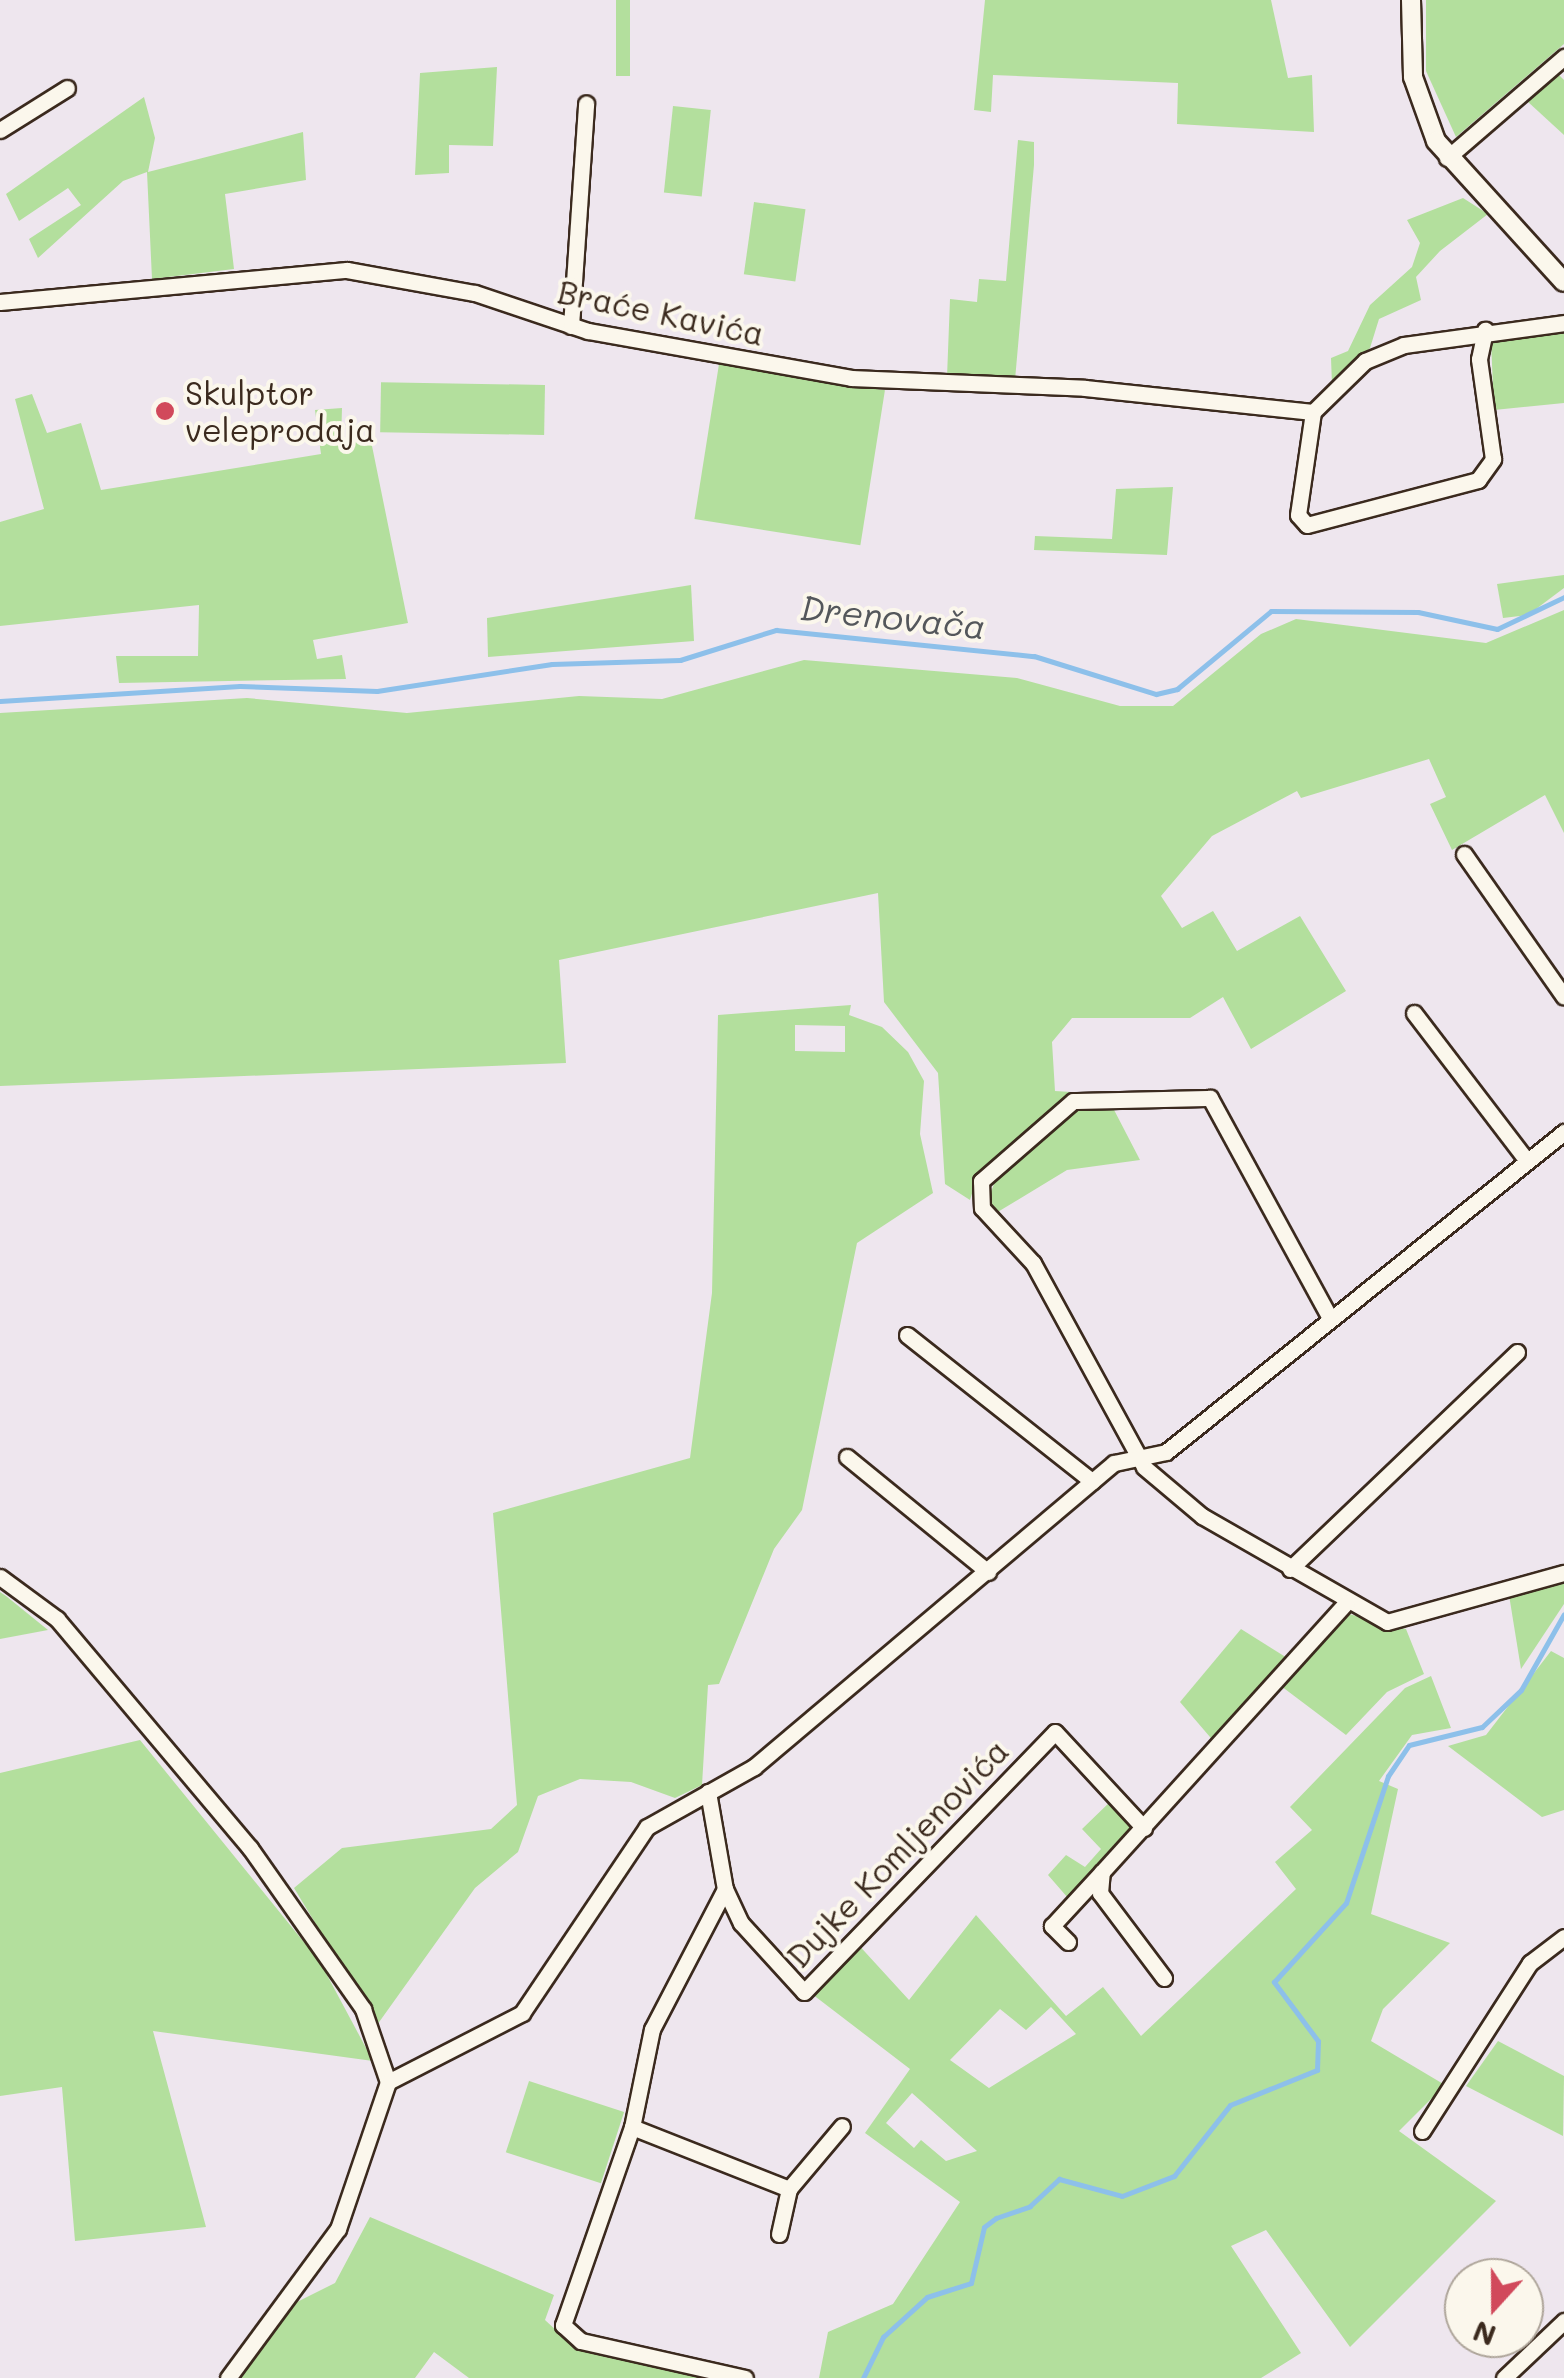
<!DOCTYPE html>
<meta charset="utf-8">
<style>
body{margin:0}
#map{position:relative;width:1564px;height:2378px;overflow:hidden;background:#eee6ee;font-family:Mali,sans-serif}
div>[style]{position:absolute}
.green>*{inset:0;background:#b3df9d;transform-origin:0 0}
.stream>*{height:5px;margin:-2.5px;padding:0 2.5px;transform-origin:2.5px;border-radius:2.5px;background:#8dc0ea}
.roads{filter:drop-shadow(2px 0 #3b2a1e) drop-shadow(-2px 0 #3b2a1e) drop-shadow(0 2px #3b2a1e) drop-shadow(0 -2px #3b2a1e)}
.minor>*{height:15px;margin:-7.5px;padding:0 7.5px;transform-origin:7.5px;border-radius:7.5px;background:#fbf7ec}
.tertiary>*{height:18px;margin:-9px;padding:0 9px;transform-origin:9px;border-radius:9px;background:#fbf7ec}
.dots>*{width:28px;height:28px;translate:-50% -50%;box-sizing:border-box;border:5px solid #fbf7ec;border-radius:50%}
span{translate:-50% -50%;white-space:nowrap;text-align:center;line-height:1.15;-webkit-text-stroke:8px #fbf7ec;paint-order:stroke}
.street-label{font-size:32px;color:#3b2a1e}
.poi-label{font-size:32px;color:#3b2a1e}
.left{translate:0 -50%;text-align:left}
.water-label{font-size:35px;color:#54575b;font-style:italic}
.north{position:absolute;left:1444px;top:2258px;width:100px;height:100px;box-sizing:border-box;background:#fbf7ec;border:2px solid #aea59a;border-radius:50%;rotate:201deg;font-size:28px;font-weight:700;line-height:40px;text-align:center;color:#3b2a1e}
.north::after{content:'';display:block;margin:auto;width:35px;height:45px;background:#d1495b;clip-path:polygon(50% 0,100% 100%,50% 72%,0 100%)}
</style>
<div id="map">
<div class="green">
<div style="left:616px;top:0;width:14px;height:76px"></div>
<div style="clip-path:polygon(985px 0,1271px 0,1288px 78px,1312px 75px,1314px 132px,1177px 124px,1178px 83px,993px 75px,991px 112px,974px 110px)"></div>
<div style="clip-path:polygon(1426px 0,1564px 0,1564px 44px,1456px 137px,1426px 71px)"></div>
<div style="clip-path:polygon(497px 67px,493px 146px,449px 145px,449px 173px,415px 175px,420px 73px)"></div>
<div style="clip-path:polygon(1559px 75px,1564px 80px,1564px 135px,1527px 101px)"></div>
<div style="clip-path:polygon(144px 97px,155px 138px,148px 172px,303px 132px,306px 180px,225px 194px,234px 269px,152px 279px,147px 172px,123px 181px,38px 258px,29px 239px,81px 205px,68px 188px,19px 221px,6px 194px)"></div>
<div style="left:673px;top:106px;width:38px;height:87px;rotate:6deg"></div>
<div style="clip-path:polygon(1018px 140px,1034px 142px,1034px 165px,1015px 380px,947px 377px,950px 299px,977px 302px,979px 279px,1006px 281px)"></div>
<div style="clip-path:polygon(1463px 198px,1488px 214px,1440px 251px,1416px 277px,1421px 300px,1379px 319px,1370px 348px,1332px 385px,1331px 358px,1348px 351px,1370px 305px,1412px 267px,1420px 243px,1407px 220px)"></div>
<div style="left:754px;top:202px;width:52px;height:73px;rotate:8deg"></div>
<div style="clip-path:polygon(1564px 333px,1564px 403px,1494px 410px,1491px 341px)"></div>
<div style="left:719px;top:364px;width:168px;height:157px;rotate:9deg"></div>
<div style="left:545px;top:385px;width:50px;height:164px;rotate:91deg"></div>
<div style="clip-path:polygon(32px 394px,47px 433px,81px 423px,101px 490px,321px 454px,315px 410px,342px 408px,341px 443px,371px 441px,408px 623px,313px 640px,317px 659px,342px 655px,346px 679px,119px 683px,116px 656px,198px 656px,199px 605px,0 626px,0 522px,44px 509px,15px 399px)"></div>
<div style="clip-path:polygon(1173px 487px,1167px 555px,1034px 550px,1035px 536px,1112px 539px,1116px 489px)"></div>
<div style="clip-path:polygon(1564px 575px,1564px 588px,1528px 615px,1503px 618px,1497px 584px)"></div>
<div style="clip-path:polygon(691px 585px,694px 641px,488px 657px,487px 618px)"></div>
<div style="clip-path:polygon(1564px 610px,1564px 833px,1545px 795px,1452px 850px,1430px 804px,1446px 797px,1429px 759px,1301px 798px,1297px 791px,1212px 836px,1161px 896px,1182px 928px,1213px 911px,1237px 951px,1300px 916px,1346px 991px,1251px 1049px,1223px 997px,1190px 1018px,1072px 1018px,1052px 1042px,1055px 1091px,1071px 1092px,978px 1174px,970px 1200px,945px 1184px,938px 1073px,884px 1002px,878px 893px,559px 960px,566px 1063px,0 1086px,0 713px,247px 698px,407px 713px,579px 696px,662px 699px,804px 660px,1017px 678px,1120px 706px,1173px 706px,1261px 634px,1296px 619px,1486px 643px)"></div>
<div style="clip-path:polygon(evenodd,851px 1005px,849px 1015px,882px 1027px,908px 1052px,924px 1081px,920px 1134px,933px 1193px,857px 1243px,802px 1510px,774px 1549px,719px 1684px,708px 1685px,702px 1785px,675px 1798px,631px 1782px,580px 1779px,538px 1796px,518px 1852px,475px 1888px,377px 2025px,294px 1888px,342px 1848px,491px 1829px,517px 1805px,493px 1513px,690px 1458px,712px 1293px,718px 1015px,851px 1005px,795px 1025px,845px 1026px,845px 1052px,795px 1051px,795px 1025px)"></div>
<div style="clip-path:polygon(1112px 1106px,1140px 1160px,1067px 1170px,996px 1213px,986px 1205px,997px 1176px,1074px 1110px)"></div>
<div style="clip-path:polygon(1564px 1579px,1564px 1604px,1521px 1669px,1509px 1595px)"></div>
<div style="clip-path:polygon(0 1592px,6px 1596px,48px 1630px,0 1639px)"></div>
<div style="clip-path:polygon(1345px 1613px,1406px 1629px,1424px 1674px,1387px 1692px,1346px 1735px,1281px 1686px)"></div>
<div style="clip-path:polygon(1241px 1629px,1292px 1661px,1216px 1744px,1180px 1702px)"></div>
<div style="clip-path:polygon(1551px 1651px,1564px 1658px,1564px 1810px,1542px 1817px,1448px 1746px,1486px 1735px)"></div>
<div style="clip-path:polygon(evenodd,1431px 1676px,1451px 1728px,1412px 1735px,1379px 1781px,1398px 1789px,1371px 1914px,1450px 1943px,1383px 2009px,1371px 2041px,1445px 2085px,1399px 2131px,1496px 2201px,1350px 2347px,1266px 2230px,1231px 2246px,1301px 2353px,1261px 2378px,819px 2378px,828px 2332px,893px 2304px,960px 2202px,865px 2133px,910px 2069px,812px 1994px,855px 1941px,909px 2000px,976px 1915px,1066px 2016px,1103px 1987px,1141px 2036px,1296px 1889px,1275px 1862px,1312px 1830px,1290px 1807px,1405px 1688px,1431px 1676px,1051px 2007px,1076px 2034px,989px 2088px,950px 2060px,1000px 2009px,1026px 2030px,1051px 2007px,1431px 1676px,912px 2093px,977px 2151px,946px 2161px,921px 2140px,914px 2148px,886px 2123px,912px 2093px)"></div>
<div style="clip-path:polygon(140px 1740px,320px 1962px,373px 2061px,153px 2031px,206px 2227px,75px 2241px,62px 2087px,0 2096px,0 1773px)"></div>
<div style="clip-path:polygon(1113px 1799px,1133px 1829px,1068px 1898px,1048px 1875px,1066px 1855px,1085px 1867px,1101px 1849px,1082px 1829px)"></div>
<div style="clip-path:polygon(1498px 2041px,1564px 2076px,1563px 2136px,1466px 2086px)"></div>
<div style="left:529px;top:2081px;width:100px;height:75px;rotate:18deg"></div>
<div style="clip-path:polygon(370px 2217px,554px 2295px,545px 2320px,572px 2345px,714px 2378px,469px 2378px,434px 2352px,415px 2378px,236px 2378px,295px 2303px,335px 2283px)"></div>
</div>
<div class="stream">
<div style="left:0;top:701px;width:240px;rotate:-3.6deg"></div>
<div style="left:240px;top:686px;width:137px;rotate:2.1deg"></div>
<div style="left:377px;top:691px;width:177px;rotate:-8.8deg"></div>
<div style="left:552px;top:664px;width:128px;rotate:-1.8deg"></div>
<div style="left:680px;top:660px;width:101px;rotate:-17.4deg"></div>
<div style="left:776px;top:630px;width:259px;rotate:5.8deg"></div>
<div style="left:1034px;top:656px;width:128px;rotate:17.3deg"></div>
<div style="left:1156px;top:694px;width:22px;rotate:-13deg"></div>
<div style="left:1177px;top:689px;width:122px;rotate:-39.7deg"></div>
<div style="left:1271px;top:611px;width:147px;rotate:0.4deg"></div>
<div style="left:1418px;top:612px;width:81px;rotate:12.1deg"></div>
<div style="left:1497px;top:629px;width:74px;rotate:-25.5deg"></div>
<div style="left:863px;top:2378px;width:46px;rotate:-64deg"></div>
<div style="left:883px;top:2337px;width:59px;rotate:-42.3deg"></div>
<div style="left:927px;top:2297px;width:46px;rotate:-17.7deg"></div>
<div style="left:971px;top:2283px;width:57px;rotate:-76.9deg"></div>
<div style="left:984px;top:2227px;width:15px;rotate:-37deg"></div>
<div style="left:996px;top:2218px;width:36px;rotate:-19deg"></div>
<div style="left:1030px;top:2206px;width:40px;rotate:-43deg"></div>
<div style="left:1059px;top:2179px;width:65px;rotate:15.1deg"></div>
<div style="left:1122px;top:2196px;width:56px;rotate:-21deg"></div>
<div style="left:1174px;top:2176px;width:90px;rotate:-51.7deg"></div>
<div style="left:1230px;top:2105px;width:94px;rotate:-21.9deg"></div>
<div style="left:1317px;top:2070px;width:29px;rotate:-88deg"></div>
<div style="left:1318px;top:2041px;width:74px;rotate:-126.7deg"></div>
<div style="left:1274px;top:1982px;width:107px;rotate:-47.7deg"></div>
<div style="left:1346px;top:1903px;width:134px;rotate:-71.7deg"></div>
<div style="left:1388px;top:1776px;width:37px;rotate:-56deg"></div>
<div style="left:1409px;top:1745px;width:75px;rotate:-13.9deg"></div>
<div style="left:1482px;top:1727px;width:54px;rotate:-43.5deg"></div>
<div style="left:1521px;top:1690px;width:87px;rotate:-60.5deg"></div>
</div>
<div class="roads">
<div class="minor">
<div style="left:0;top:130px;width:79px;rotate:-32.1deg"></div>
<div style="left:1447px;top:158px;width:155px;rotate:-40.8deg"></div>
<div style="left:0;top:302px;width:348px;rotate:-5.3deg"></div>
<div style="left:347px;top:270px;width:130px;rotate:10.2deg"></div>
<div style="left:475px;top:293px;width:119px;rotate:18.6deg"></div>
<div style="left:588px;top:331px;width:267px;rotate:10.1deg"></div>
<div style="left:851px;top:378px;width:234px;rotate:2.4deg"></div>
<div style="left:1085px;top:388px;width:229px;rotate:6deg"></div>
<div style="left:1313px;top:412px;width:73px;rotate:-44.4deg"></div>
<div style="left:1365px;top:361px;width:42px;rotate:-22.3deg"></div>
<div style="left:1404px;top:345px;width:162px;rotate:-7.8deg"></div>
<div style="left:571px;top:326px;width:223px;rotate:-86.1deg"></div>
<div style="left:1313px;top:412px;width:104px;rotate:98.3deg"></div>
<div style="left:1298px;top:515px;width:13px;rotate:48deg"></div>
<div style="left:1307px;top:525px;width:177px;rotate:-14.7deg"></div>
<div style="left:1478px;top:480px;width:26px;rotate:-54deg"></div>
<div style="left:1493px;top:459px;width:101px;rotate:-98deg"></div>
<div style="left:1479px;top:359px;width:30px;rotate:-78deg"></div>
<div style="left:1464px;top:854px;width:174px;rotate:55deg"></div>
<div style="left:1414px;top:1013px;width:181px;rotate:52.6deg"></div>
<div style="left:1330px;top:1318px;width:251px;rotate:-118.6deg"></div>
<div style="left:1210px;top:1098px;width:137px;rotate:178.7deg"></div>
<div style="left:1073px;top:1101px;width:122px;rotate:139deg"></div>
<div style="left:981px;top:1181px;width:27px;rotate:88deg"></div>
<div style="left:982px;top:1208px;width:75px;rotate:47.2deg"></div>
<div style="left:1033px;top:1263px;width:232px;rotate:61.4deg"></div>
<div style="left:1144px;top:1467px;width:76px;rotate:40.2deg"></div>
<div style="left:1202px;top:1516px;width:213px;rotate:29.8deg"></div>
<div style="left:1387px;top:1622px;width:184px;rotate:-15.5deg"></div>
<div style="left:907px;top:1335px;width:236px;rotate:38.3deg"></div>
<div style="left:847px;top:1457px;width:182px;rotate:39.2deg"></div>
<div style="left:1290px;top:1569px;width:314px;rotate:-43.7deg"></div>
<div style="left:0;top:1577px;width:71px;rotate:36.4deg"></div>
<div style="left:57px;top:1619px;width:299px;rotate:49.9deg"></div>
<div style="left:250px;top:1848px;width:197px;rotate:54.9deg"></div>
<div style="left:363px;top:2009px;width:77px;rotate:71.1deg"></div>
<div style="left:708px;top:1792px;width:98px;rotate:80.1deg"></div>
<div style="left:725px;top:1889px;width:38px;rotate:65deg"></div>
<div style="left:741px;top:1923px;width:93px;rotate:47.6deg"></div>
<div style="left:804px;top:1992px;width:361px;rotate:-46deg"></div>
<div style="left:1055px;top:1732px;width:131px;rotate:47.2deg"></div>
<div style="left:725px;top:1889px;width:158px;rotate:117.5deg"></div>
<div style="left:652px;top:2029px;width:100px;rotate:101.5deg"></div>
<div style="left:632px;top:2127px;width:169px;rotate:21.5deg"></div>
<div style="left:789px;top:2189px;width:82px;rotate:-49.9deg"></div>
<div style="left:1068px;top:1942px;width:23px;rotate:-135deg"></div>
<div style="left:1052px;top:1926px;width:74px;rotate:-47.2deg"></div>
<div style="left:1164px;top:1978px;width:106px;rotate:-127deg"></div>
<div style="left:1100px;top:1893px;width:21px;rotate:-85deg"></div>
<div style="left:1102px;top:1872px;width:363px;rotate:-47.8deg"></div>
<div style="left:632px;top:2127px;width:210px;rotate:109.2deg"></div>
<div style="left:563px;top:2325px;width:24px;rotate:42deg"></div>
<div style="left:581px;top:2341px;width:168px;rotate:12.7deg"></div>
<div style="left:1422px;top:2131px;width:200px;rotate:-57.3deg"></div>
<div style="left:1530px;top:1963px;width:43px;rotate:-37.4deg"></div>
<div style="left:779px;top:2234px;width:46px;rotate:-77.5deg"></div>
<div style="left:228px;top:2378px;width:185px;rotate:-53.6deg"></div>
<div style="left:338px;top:2229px;width:155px;rotate:-71.2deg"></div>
<div style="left:388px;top:2082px;width:151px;rotate:-27.2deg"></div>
<div style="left:522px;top:2013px;width:224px;rotate:-56.1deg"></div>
<div style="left:647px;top:1827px;width:123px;rotate:-29.3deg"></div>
<div style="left:754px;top:1767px;width:471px;rotate:-40.2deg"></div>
<div style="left:1114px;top:1463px;width:53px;rotate:-11.9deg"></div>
<div style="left:1166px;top:1452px;width:511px;rotate:-38.8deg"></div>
<div style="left:1504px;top:2378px;width:83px;rotate:-43.5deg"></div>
</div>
<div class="tertiary">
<div style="left:1411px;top:0;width:77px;rotate:88.5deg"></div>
<div style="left:1413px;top:77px;width:68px;rotate:70.2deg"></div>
<div style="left:1436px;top:141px;width:190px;rotate:47.8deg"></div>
</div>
</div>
<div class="dots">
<div style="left:165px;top:411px;background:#d1495b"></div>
</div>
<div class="street-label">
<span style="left:661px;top:312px;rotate:12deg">Braće Kavića</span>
<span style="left:897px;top:1853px;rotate:-46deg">Dujke Komljenovića</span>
</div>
<div class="poi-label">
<span class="left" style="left:185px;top:411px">Skulptor<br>veleprodaja</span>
</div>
<div class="water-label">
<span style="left:893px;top:616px;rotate:6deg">Drenovača</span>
</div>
<div class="north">N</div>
</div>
